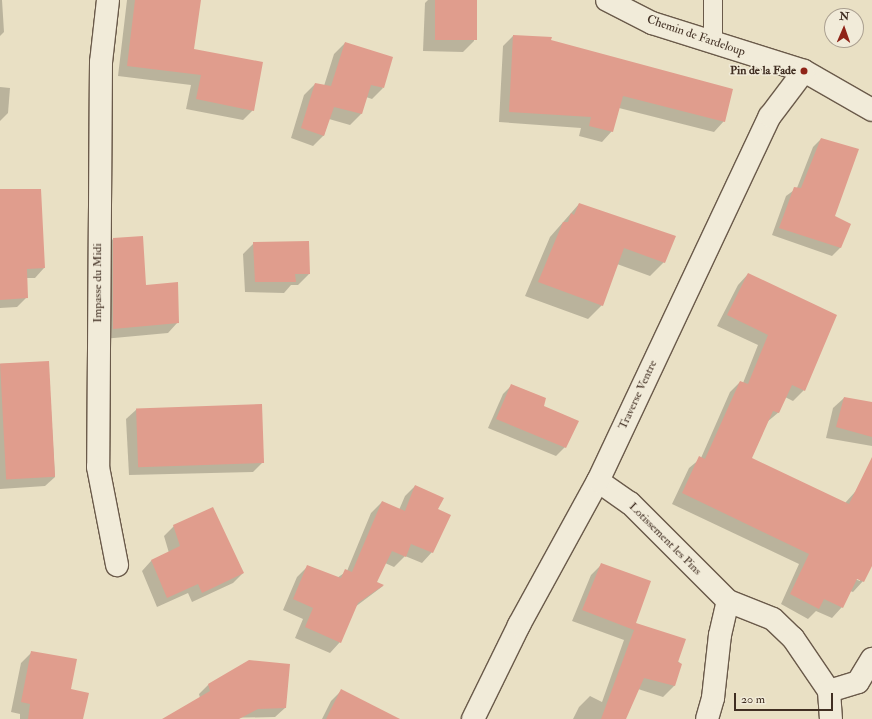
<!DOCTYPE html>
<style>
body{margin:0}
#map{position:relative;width:872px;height:719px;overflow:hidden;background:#e9e0c4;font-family:"IM FELL Double Pica",serif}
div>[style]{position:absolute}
.shadow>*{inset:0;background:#0003}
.building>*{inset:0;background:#e09d8d;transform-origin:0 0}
.roads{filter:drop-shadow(1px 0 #6a5a4a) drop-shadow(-1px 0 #6a5a4a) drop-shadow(0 1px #6a5a4a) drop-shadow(0 -1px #6a5a4a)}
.lane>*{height:18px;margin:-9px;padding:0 9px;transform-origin:9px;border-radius:9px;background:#f1ebd9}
.street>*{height:22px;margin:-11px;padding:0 11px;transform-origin:11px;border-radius:11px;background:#f1ebd9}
.dots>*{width:11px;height:11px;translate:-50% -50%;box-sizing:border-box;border:2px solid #f1ebd9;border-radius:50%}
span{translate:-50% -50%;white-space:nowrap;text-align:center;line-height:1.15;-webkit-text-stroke:3px #f1ebd9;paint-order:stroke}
.street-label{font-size:12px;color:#402e22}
.poi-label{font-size:12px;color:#402e22;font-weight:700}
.right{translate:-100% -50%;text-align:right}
.north{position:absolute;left:824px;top:8px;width:40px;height:40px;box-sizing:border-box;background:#f1ebd9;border:1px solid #aa9f90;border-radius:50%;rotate:2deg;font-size:11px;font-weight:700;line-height:16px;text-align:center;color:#402e22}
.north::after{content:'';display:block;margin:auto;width:14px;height:18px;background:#8f2418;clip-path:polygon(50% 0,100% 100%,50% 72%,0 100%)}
.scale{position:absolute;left:734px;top:693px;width:99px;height:18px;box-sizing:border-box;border:2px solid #402e22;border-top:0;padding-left:5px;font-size:12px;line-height:14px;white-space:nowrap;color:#402e22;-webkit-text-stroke:3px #f1ebd9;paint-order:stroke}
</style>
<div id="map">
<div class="shadow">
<div style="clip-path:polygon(0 0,2px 0,4px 32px,0 36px)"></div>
<div style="clip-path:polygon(127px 0,200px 0,193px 50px,253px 110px,243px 120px,186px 109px,191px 85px,118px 76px)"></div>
<div style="clip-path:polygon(428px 0,476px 0,474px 41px,463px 52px,423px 51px,425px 3px)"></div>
<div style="clip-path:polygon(513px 36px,550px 41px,724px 121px,714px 132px,619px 108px,612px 131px,602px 142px,579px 136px,581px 128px,499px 122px,503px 46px)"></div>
<div style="clip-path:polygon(345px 43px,383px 88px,372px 99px,366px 97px,361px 114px,350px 125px,329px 119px,324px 135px,313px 146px,291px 138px,304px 95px,315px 84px,324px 86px,334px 54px)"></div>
<div style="clip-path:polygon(0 87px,10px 88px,8px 113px,0 121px)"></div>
<div style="clip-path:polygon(821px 139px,834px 217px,850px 224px,840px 248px,832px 256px,772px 235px,786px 196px,797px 188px,813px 147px)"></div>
<div style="clip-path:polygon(0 190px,44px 268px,35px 278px,26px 278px,26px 298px,17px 307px,0 308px)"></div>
<div style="clip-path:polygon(579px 204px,664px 262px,650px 276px,617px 264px,602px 305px,588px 319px,525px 296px,550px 237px)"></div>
<div style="clip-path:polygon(113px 239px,146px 286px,178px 322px,168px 333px,103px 339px,103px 250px)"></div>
<div style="clip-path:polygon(308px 242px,309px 274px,298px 285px,291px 285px,284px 293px,245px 292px,243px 254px,254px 243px)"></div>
<div style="clip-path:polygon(evenodd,748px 274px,804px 390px,793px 401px,785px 397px,779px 412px,767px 422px,750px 458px,845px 503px,855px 492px,872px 494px,872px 563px,863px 581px,853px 592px,850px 591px,842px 607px,832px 618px,816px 611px,808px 619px,781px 604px,799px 564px,672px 504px,689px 468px,701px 458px,730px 392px,740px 382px,743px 383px,758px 345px,717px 326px,738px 285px,748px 274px,852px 578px,860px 579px,860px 581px,852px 578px)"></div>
<div style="clip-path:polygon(48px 362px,55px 477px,45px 486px,0 489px,0 364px)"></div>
<div style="clip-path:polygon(512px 385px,543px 407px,565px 447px,556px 456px,488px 428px,503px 394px)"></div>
<div style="clip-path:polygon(844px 398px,872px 403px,872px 446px,826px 438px,833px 408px)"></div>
<div style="clip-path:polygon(137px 409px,263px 462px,253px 472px,129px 475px,126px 419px)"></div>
<div style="clip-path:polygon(415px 486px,437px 510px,432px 552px,422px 563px,405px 556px,394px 567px,385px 563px,376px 583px,383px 586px,355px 607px,340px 642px,330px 653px,295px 638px,303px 619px,283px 610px,297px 577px,308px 566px,337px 578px,347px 571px,371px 513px,382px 502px,399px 510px,405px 496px)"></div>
<div style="clip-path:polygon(174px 526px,243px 573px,233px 583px,192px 602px,188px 593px,157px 607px,142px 571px,151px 561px,169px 553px,164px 536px)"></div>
<div style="clip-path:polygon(602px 564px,635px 623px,681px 664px,674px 686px,663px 697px,638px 689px,625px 719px,573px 719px,579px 707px,590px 696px,602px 702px,624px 640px,572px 621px,591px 575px)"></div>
<div style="clip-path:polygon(32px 652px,70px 689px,82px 719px,20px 719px,20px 714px,11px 712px,21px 663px)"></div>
<div style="clip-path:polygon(208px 685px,285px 708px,275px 717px,173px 719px,200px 698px,199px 694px)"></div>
<div style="clip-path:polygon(342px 690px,359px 719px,322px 719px,331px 701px)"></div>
</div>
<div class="building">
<div style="clip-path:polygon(135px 0,201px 0,194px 49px,263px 62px,254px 111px,196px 99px,201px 75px,127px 66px)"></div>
<div style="left:435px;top:0;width:42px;height:40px"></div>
<div style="clip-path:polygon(513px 35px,552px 37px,551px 40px,733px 89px,725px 122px,623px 96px,613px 132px,589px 126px,591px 117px,509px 112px)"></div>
<div style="clip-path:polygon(345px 42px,393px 57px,384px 88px,371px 85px,362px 114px,334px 107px,324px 136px,301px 128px,315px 83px,331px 86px)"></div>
<div style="clip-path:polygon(821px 138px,859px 149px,835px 216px,851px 224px,841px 248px,779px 228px,794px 187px,801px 188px)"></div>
<div style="clip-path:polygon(0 189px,41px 189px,45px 268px,27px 269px,28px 298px,0 300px)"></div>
<div style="clip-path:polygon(579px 203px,676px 236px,665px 263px,624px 248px,603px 306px,538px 282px,563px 222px,568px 222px,571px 213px,574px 215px)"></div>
<div style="clip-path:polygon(143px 236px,146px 285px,178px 282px,179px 323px,113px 329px,113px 238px)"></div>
<div style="clip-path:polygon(309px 241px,310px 274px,295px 274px,296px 282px,255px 282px,253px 242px)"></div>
<div style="clip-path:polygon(748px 273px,837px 315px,805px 391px,792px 385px,779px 413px,773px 411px,752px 458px,849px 504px,872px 457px,872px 566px,864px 582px,857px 579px,843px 608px,824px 599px,819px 609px,790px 594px,809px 554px,682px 493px,699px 456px,705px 459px,740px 381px,748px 384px,768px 335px,727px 315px)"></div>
<div style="left:49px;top:361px;width:116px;height:49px;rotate:87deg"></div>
<div style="clip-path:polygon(511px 384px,546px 398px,544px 406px,579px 421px,566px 448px,496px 419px)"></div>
<div style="clip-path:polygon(844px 397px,872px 402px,872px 437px,836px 427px)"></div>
<div style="left:262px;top:404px;width:59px;height:126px;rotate:88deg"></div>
<div style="clip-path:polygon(415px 485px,444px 498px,438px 509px,451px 515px,433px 553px,411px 544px,406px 557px,392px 551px,377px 582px,384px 585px,358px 603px,341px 643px,305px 627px,313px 608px,293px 599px,307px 565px,341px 578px,345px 569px,352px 572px,382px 501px,405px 511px)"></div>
<div style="clip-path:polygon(213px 507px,244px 573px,202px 593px,198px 584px,167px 598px,151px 560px,180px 546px,173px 525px)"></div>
<div style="clip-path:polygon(601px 563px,651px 581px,636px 623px,686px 639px,678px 662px,682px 664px,675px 686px,644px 678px,626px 719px,601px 719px,634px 630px,582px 610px)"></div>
<div style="clip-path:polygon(31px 651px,77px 659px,71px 689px,89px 693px,83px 719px,28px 719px,30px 704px,21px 702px)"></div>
<div style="clip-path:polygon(249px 660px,290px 664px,286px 708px,258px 709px,239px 719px,162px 719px,210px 691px,208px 684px)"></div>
<div style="clip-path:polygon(341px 689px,400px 719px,326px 719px)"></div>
</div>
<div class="roads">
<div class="lane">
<div style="left:713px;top:42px;width:42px;rotate:-90deg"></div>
</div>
<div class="street">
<div style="left:108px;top:0;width:62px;rotate:96.4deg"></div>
<div style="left:101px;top:62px;width:405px;rotate:90.4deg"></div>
<div style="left:98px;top:467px;width:100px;rotate:79deg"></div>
<div style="left:607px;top:0;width:51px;rotate:27.1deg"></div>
<div style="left:652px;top:23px;width:159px;rotate:17.5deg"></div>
<div style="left:804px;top:71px;width:78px;rotate:29.8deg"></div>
<div style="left:598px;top:481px;width:39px;rotate:35deg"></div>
<div style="left:630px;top:503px;width:139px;rotate:45deg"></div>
<div style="left:728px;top:601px;width:48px;rotate:21.8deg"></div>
<div style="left:773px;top:619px;width:28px;rotate:44deg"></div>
<div style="left:793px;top:638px;width:64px;rotate:55.8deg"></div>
<div style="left:829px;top:691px;width:28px;rotate:86deg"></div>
<div style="left:829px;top:691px;width:30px;rotate:-17deg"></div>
<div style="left:858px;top:682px;width:27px;rotate:-59deg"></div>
<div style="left:473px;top:719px;width:105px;rotate:-63.9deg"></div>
<div style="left:519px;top:625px;width:164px;rotate:-61.3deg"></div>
<div style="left:598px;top:481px;width:403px;rotate:-64.8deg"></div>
<div style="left:770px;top:116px;width:56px;rotate:-52.9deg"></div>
<div style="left:707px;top:719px;width:22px;rotate:-74deg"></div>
<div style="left:713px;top:698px;width:63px;rotate:-83.7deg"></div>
<div style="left:720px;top:635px;width:35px;rotate:-77deg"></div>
</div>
</div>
<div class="dots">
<div style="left:804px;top:71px;background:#8f2418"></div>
</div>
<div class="street-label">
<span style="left:696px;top:36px;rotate:19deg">Chemin de Fardeloup</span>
<span style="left:98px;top:283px;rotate:-90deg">Impasse du Midi</span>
<span style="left:638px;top:395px;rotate:-65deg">Traverse Ventre</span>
<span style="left:665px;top:539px;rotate:45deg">Lotissement les Pins</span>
</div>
<div class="poi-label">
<span class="right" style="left:796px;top:71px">Pin de la Fade</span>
</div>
<div class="north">N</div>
<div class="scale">20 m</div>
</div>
